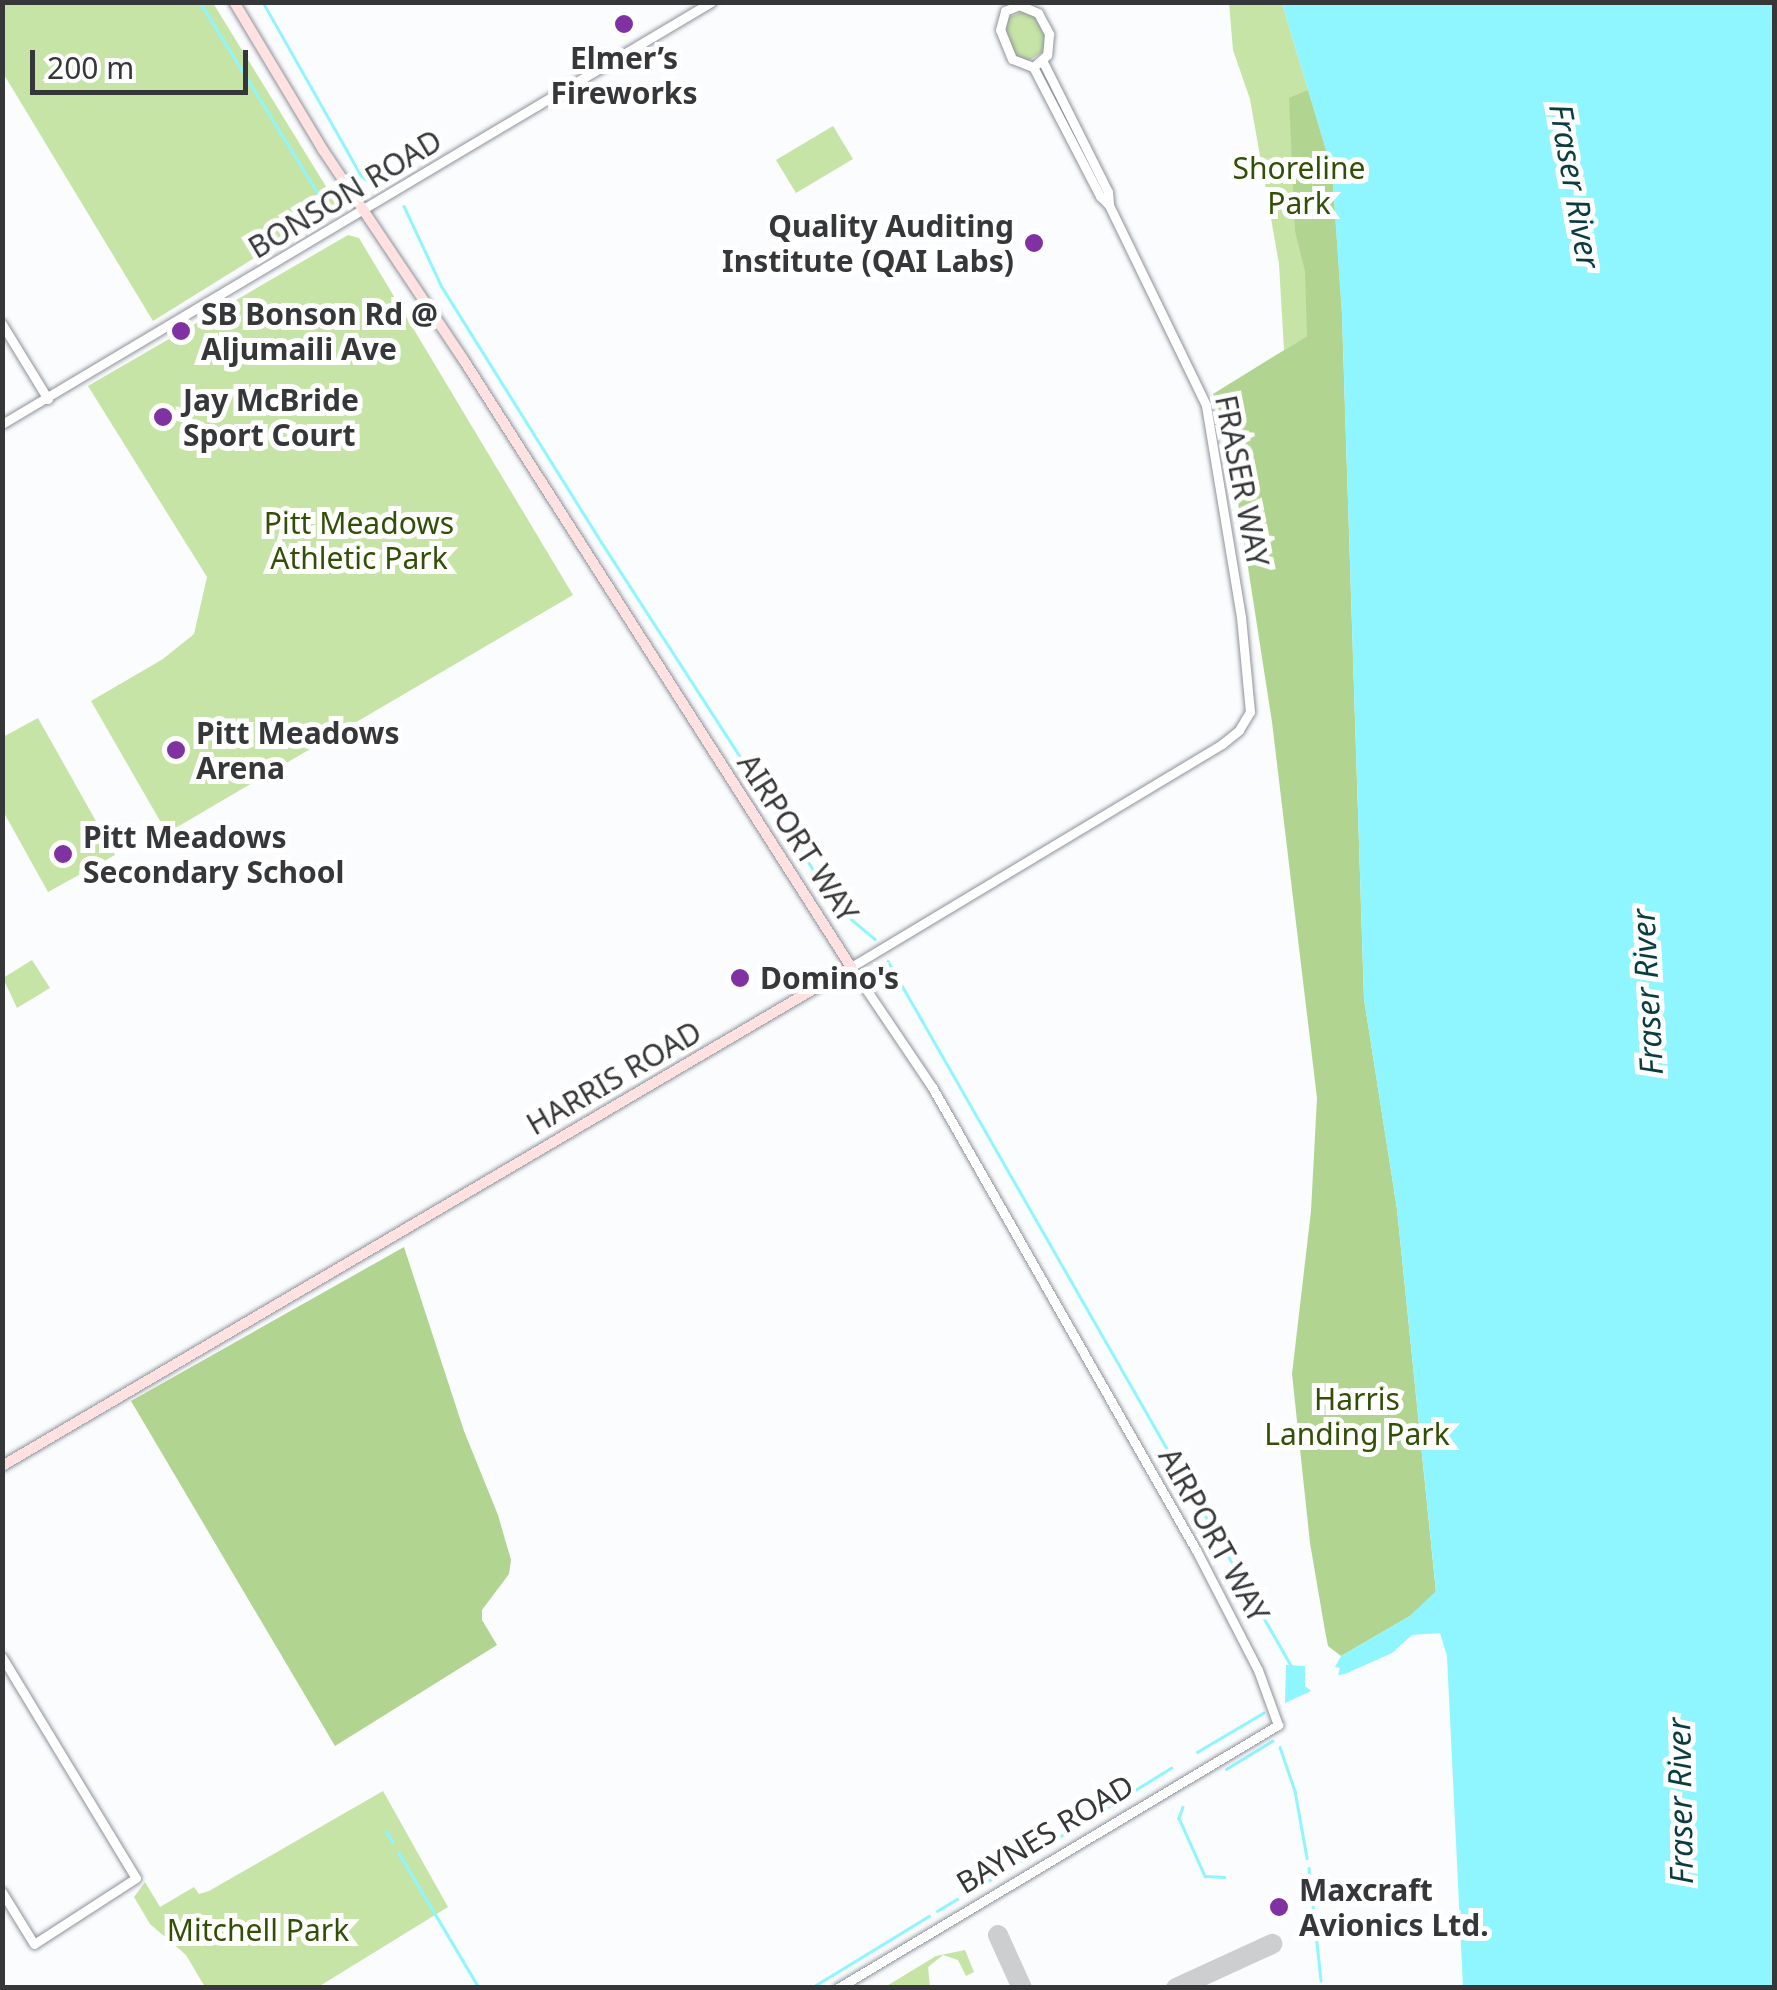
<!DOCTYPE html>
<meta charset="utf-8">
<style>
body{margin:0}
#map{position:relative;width:1777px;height:1990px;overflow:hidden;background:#fafcfe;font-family:"Noto Sans",sans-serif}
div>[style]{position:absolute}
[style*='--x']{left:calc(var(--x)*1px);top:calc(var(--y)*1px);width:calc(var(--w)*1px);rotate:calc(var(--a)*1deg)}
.green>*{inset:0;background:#c5e4a6}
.forest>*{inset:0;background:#b2d491}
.water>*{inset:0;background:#8ff5fe}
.stream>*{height:2.5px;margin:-1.25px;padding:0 1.25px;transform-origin:1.25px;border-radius:1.25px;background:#8ff5fe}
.taxiway>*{height:20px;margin:-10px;padding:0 10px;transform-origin:10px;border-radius:10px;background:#ccced0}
.roads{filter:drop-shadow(0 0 2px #8d9298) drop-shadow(0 0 2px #8d9298)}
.tertiary>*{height:9px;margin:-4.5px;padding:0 4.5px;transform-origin:4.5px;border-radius:4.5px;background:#fff}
.secondary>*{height:10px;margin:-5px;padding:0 5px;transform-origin:5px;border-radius:5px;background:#fee1e0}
.dots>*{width:28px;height:28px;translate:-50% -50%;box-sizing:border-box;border:5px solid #fff;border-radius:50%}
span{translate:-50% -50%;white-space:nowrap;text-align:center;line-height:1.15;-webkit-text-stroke:10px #fff;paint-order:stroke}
.poi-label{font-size:30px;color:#353739;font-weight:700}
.right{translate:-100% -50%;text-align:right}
.left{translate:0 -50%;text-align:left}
.park-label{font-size:30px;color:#334f06}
.street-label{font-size:30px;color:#353739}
.water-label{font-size:32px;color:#0b3d40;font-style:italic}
.frame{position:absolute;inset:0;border:5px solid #353739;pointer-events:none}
.scale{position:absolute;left:30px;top:50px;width:218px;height:45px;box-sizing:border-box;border:5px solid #353739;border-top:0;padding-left:12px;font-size:30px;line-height:35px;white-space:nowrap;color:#353739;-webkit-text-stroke:8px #fff;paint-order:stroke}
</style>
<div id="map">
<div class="green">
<i style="clip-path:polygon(3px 2px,213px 3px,338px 206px,153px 321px,3px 73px)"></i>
<i style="clip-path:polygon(1229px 3px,1282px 3px,1332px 170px,1342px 315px,1284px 350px,1279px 264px,1250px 99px,1233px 50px)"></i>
<i style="clip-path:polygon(1026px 10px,1036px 17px,1045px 37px,1044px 51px,1028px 61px,1017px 57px,1004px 33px,1008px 18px)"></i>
<i style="clip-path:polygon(833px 126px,853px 159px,796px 193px,776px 160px)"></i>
<i style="clip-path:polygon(348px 235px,359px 238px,573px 595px,167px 833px,91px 701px,163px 659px,194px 634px,207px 577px,88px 386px)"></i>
<i style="clip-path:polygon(38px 718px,115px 855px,48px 892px,3px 811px,3px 737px)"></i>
<i style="clip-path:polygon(32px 960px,50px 988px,17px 1008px,3px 978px)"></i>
<i style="clip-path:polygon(383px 1791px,448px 1907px,318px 1987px,205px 1987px,186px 1955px,150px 1924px,134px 1897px,145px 1882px,160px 1907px,194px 1887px,199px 1894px,209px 1891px)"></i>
<i style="clip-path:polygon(965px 1950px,974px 1972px,966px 1976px,958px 1960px,943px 1955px,928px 1967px,930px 1987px,885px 1987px,936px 1956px)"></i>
</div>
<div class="forest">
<i style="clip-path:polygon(1308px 90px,1332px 170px,1342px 314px,1364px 999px,1397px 1209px,1436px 1592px,1410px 1616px,1341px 1656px,1328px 1646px,1324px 1625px,1310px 1543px,1292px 1374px,1311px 1211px,1317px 1098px,1272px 722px,1227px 432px,1213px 394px,1307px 336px,1305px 271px,1295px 231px,1289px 98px)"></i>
<i style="clip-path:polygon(404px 1247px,464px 1431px,498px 1515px,511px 1560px,509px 1574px,482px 1610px,482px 1620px,497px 1645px,335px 1746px,131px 1401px)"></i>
</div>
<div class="water">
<i style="clip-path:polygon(1282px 3px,1774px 3px,1774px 1987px,1463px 1987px,1447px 1656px,1440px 1633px,1412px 1635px,1392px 1653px,1345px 1674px,1338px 1675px,1340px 1668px,1335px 1667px,1341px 1656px,1410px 1616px,1436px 1591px,1397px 1209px,1364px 999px,1342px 315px,1332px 170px)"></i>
<i style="clip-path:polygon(1286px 1665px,1305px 1666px,1305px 1686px,1311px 1691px,1285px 1703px)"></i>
</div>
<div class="stream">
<i style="--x:200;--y:2;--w:242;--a:58.3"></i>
<i style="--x:263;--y:2;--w:199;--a:60.5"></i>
<i style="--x:361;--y:175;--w:16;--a:43"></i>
<i style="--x:404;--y:206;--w:89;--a:64.9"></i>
<i style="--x:442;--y:287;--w:302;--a:58"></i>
<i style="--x:602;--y:543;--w:435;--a:57.1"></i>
<i style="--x:838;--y:908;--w:48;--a:40"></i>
<i style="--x:888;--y:961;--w:813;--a:60.22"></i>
<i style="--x:1280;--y:1747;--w:46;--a:71.2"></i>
<i style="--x:1295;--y:1791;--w:68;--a:79.8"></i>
<i style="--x:1197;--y:1752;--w:77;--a:-30.6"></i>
<i style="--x:1226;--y:1769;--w:54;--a:-31.3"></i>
<i style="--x:1183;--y:1807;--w:12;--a:110"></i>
<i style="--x:1179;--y:1818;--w:64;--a:65.9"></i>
<i style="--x:1205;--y:1876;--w:19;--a:3"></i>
<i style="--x:386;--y:1831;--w:13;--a:58"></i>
<i style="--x:399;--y:1853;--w:157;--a:59.3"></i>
<i style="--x:1309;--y:1868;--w:113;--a:83.9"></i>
<i style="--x:983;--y:1884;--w:221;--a:-31.7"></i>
<i style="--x:937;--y:1911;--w:23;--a:-31"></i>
<i style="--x:811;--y:1988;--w:138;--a:-31.4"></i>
</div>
<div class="taxiway">
<i style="--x:998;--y:1935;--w:58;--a:65.6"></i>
<i style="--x:1176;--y:1988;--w:106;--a:-24.6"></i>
</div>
<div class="roads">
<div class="tertiary">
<i style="--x:1019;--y:5;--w:21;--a:23"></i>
<i style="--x:1038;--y:13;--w:24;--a:62"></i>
<i style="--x:1049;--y:34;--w:21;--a:95"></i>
<i style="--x:1047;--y:55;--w:18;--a:139"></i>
<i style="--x:1033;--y:67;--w:22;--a:-159"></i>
<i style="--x:1012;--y:59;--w:31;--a:-112"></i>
<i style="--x:1000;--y:30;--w:20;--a:-75"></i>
<i style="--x:1005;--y:11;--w:15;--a:-23"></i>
<i style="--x:1043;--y:62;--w:145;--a:63.4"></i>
<i style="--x:1108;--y:192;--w:12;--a:85"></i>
<i style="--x:2;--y:324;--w:88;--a:58.5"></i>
<i style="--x:2;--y:424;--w:825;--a:-30.76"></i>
<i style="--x:2;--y:1657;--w:258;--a:58.8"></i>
<i style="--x:136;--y:1878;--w:121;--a:147.1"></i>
<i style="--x:34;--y:1944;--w:61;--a:-121.6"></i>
<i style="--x:838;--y:1988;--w:513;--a:-30.87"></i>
<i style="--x:1278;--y:1725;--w:59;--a:-110"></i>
<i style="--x:1258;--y:1670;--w:135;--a:-117.3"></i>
<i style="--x:1196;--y:1550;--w:533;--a:-119.69"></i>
<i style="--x:932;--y:1087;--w:145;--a:-124"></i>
<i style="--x:851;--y:967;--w:433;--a:-31"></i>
<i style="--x:1222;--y:744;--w:22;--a:-39"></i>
<i style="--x:1239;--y:730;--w:21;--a:-59"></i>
<i style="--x:1250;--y:712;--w:95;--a:-95.4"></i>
<i style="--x:1241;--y:617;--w:215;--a:-99.4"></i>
<i style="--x:1206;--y:405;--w:222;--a:-115.9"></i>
<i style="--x:1109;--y:205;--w:13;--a:-135"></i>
<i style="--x:1100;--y:196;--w:145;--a:-117.4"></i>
</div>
<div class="secondary">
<i style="--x:2;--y:1466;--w:985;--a:-30.44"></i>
<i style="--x:851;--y:967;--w:721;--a:-122.54"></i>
<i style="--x:463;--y:359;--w:252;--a:-123.8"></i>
<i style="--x:323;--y:150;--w:173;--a:-121"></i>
</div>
</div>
<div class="dots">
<i style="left:624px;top:24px;background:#8032a3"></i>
<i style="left:1034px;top:243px;background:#8032a3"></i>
<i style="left:181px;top:331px;background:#8032a3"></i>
<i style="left:163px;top:417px;background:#8032a3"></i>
<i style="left:176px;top:750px;background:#8032a3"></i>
<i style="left:63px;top:854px;background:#8032a3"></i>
<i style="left:740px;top:978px;background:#8032a3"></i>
<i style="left:1279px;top:1907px;background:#8032a3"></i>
</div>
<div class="poi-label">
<span style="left:624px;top:75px">Elmer’s<br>Fireworks</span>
<span class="right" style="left:1014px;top:243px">Quality Auditing<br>Institute (QAI Labs)</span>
<span class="left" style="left:201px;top:331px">SB Bonson Rd @<br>Aljumaili Ave</span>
<span class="left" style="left:183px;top:417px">Jay McBride<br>Sport Court</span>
<span class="left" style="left:196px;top:750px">Pitt Meadows<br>Arena</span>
<span class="left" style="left:83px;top:854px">Pitt Meadows<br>Secondary School</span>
<span class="left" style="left:760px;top:978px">Domino's</span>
<span class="left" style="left:1299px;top:1907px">Maxcraft<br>Avionics Ltd.</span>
</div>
<div class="park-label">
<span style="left:1299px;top:185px">Shoreline<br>Park</span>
<span style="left:359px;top:540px">Pitt Meadows<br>Athletic Park</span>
<span style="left:1357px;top:1416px">Harris<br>Landing Park</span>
<span style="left:258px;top:1930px">Mitchell Park</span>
</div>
<div class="street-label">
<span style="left:345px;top:194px;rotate:-31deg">BONSON ROAD</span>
<span style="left:1242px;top:481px;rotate:79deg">FRASER WAY</span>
<span style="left:798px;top:838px;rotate:57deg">AIRPORT WAY</span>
<span style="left:614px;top:1078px;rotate:-30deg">HARRIS ROAD</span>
<span style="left:1214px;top:1535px;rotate:61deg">AIRPORT WAY</span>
<span style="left:1045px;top:1834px;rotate:-31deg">BAYNES ROAD</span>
</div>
<div class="water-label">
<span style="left:1575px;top:186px;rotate:80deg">Fraser River</span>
<span style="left:1647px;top:992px;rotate:-93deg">Fraser River</span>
<span style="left:1680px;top:1801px;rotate:-91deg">Fraser River</span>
</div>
<div class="frame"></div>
<div class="scale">200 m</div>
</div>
